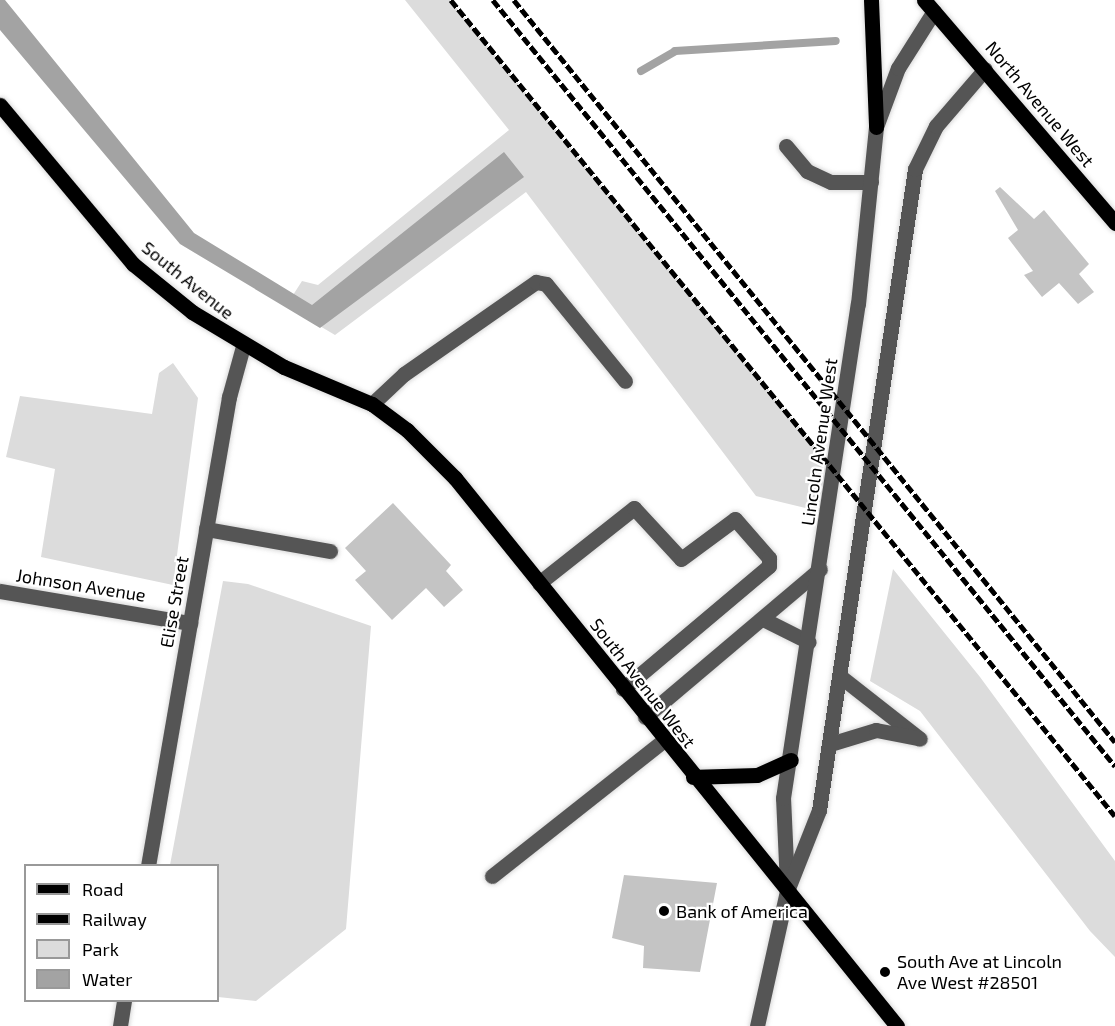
<!DOCTYPE html>
<style>
body{margin:0}
#map{position:relative;width:1115px;height:1026px;overflow:hidden;background:#fff;font-family:"Exo 2",sans-serif}
div>[style]{position:absolute}
[style*='--x']{left:calc(var(--x)*1px);top:calc(var(--y)*1px);width:calc(var(--w)*1px);rotate:calc(var(--a)*1deg)}
.green>*{inset:0;background:#dcdcdc}
.water>*{inset:0;background:#a3a3a3}
.stream>*{height:8px;margin:-4px;padding:0 4px;transform-origin:4px;border-radius:4px;background:#a3a3a3}
.building>*{inset:0;background:#c4c4c4}
.roads{filter:drop-shadow(0 0 2px #dbdbdb) drop-shadow(0 0 2px #dbdbdb)}
.minor>*{height:15px;margin:-7.5px;padding:0 7.5px;transform-origin:7.5px;border-radius:7.5px;background:#555}
.major>*{height:15px;margin:-7.5px;padding:0 7.5px;transform-origin:7.5px;border-radius:7.5px;background:#000}
.rail>*{height:4.5px;margin-top:-2.25px;transform-origin:0;background:repeating-linear-gradient(90deg,#000 0 9px,transparent 0 12px)}
.dots>*{width:16px;height:16px;translate:-50% -50%;box-sizing:border-box;border:3px solid #fff;border-radius:50%}
span{translate:-50% -50%;white-space:nowrap;text-align:center;line-height:1.15;-webkit-text-stroke:4.5px #fff;paint-order:stroke}
.street-label{font-size:18px;color:#000}
.poi-label{font-size:18px;color:#000}
.left{translate:0 -50%;text-align:left}
.legend{position:absolute;left:24px;top:864px;width:195px;height:138px;box-sizing:border-box;background:#fff;border:2px solid #999;margin:0;padding:8px 10px;list-style:none;font-size:18px;color:#000}
.legend li{display:flex;align-items:center;gap:12px;height:30px}
.legend b{width:30px;border:2px solid #999}
</style>
<div id="map">
<div class="green">
<i style="clip-path:polygon(405px 0,450px 0,837px 473px,822px 512px,756px 496px,526px 192px,335px 335px,286px 306px,302px 281px,318px 285px,509px 130px)"></i>
<i style="clip-path:polygon(173px 363px,198px 398px,173px 585px,41px 557px,55px 469px,6px 457px,20px 396px,152px 414px,159px 373px)"></i>
<i style="clip-path:polygon(893px 569px,980px 677px,1115px 861px,1115px 957px,1090px 931px,920px 711px,870px 681px)"></i>
<i style="clip-path:polygon(223px 581px,248px 584px,371px 626px,346px 929px,256px 1001px,218px 997px,218px 866px,170px 865px)"></i>
</div>
<div class="water">
<i style="clip-path:polygon(0 0,5px 0,194px 233px,312px 305px,504px 152px,524px 177px,320px 328px,180px 244px,0 30px)"></i>
</div>
<div class="stream">
<i style="--x:641;--y:71;--w:39;--a:-30"></i>
<i style="--x:675;--y:51;--w:161;--a:-3.6"></i>
</div>
<div class="building">
<i style="clip-path:polygon(1000px 187px,1034px 219px,1044px 210px,1089px 264px,1079px 274px,1094px 292px,1078px 304px,1059px 283px,1042px 297px,1024px 275px,1033px 271px,1008px 238px,1018px 230px,995px 191px)"></i>
<i style="clip-path:polygon(393px 503px,451px 565px,446px 571px,463px 590px,444px 607px,426px 588px,392px 620px,355px 580px,366px 571px,345px 548px)"></i>
<i style="clip-path:polygon(624px 875px,717px 883px,700px 972px,643px 968px,644px 946px,612px 938px)"></i>
</div>
<div class="roads">
<div class="minor">
<i style="--x:786;--y:146;--w:33;--a:50"></i>
<i style="--x:807;--y:171;--w:26;--a:25"></i>
<i style="--x:831;--y:182;--w:40;--a:0"></i>
<i style="--x:372;--y:404;--w:44;--a:-43.2"></i>
<i style="--x:404;--y:374;--w:161;--a:-34.9"></i>
<i style="--x:536;--y:282;--w:10;--a:11"></i>
<i style="--x:546;--y:284;--w:125;--a:50.8"></i>
<i style="--x:206;--y:529;--w:126;--a:10.1"></i>
<i style="--x:539;--y:583;--w:121;--a:-38.3"></i>
<i style="--x:634;--y:508;--w:69;--a:47.3"></i>
<i style="--x:681;--y:559;--w:67;--a:-36.5"></i>
<i style="--x:735;--y:519;--w:52;--a:48.9"></i>
<i style="--x:769;--y:558;--w:8;--a:90"></i>
<i style="--x:769;--y:566;--w:191;--a:139.9"></i>
<i style="--x:0;--y:591;--w:193;--a:9.6"></i>
<i style="--x:763;--y:619;--w:51;--a:26.6"></i>
<i style="--x:841;--y:677;--w:100;--a:38.1"></i>
<i style="--x:645;--y:717;--w:229;--a:-40.2"></i>
<i style="--x:830;--y:744;--w:48;--a:-16.9"></i>
<i style="--x:876;--y:730;--w:43;--a:10.8"></i>
<i style="--x:148;--y:866;--w:476;--a:-80.2"></i>
<i style="--x:229;--y:397;--w:53;--a:-74.6"></i>
<i style="--x:492;--y:876;--w:219;--a:-38.3"></i>
<i style="--x:787;--y:885;--w:87;--a:-92.6"></i>
<i style="--x:783;--y:798;--w:500;--a:-81.4"></i>
<i style="--x:858;--y:304;--w:178;--a:-84.2"></i>
<i style="--x:876;--y:127;--w:63;--a:-69.6"></i>
<i style="--x:898;--y:68;--w:67;--a:-57.7"></i>
<i style="--x:120;--y:1026;--w:26;--a:-81"></i>
<i style="--x:757;--y:1026;--w:138;--a:-77.5"></i>
<i style="--x:787;--y:891;--w:87;--a:-68.4"></i>
<i style="--x:819;--y:810;--w:648;--a:-81.48"></i>
<i style="--x:915;--y:169;--w:48;--a:-64"></i>
<i style="--x:936;--y:126;--w:75;--a:-49.3"></i>
</div>
<div class="major">
<i style="--x:871;--y:0;--w:127;--a:87.7"></i>
<i style="--x:924;--y:0;--w:294;--a:49.4"></i>
<i style="--x:0;--y:105;--w:207;--a:50.1"></i>
<i style="--x:133;--y:264;--w:76;--a:39.1"></i>
<i style="--x:192;--y:312;--w:107;--a:30.9"></i>
<i style="--x:284;--y:367;--w:95;--a:22.8"></i>
<i style="--x:372;--y:404;--w:44;--a:36.6"></i>
<i style="--x:407;--y:430;--w:68;--a:45"></i>
<i style="--x:455;--y:478;--w:704;--a:51.11"></i>
<i style="--x:693;--y:777;--w:64;--a:-1.8"></i>
<i style="--x:757;--y:775;--w:37;--a:-24"></i>
</div>
</div>
<div class="rail">
<i style="--x:451;--y:0;--w:1052;--a:50.86"></i>
<i style="--x:493;--y:0;--w:987;--a:50.92"></i>
<i style="--x:514;--y:0;--w:955;--a:50.99"></i>
</div>
<div class="dots">
<i style="left:664px;top:911px;background:#000"></i>
<i style="left:885px;top:972px;background:#000"></i>
</div>
<div class="street-label">
<span style="left:1040px;top:104px;rotate:50deg">North Avenue West</span>
<span style="left:188px;top:280px;rotate:39deg">South Avenue</span>
<span style="left:819px;top:442px;rotate:-82deg">Lincoln Avenue West</span>
<span style="left:81px;top:585px;rotate:9deg">Johnson Avenue</span>
<span style="left:174px;top:602px;rotate:-80deg">Elise Street</span>
<span style="left:643px;top:683px;rotate:52deg">South Avenue West</span>
</div>
<div class="poi-label">
<span class="left" style="left:676px;top:911px">Bank of America</span>
<span class="left" style="left:897px;top:972px">South Ave at Lincoln<br>Ave West #28501</span>
</div>
<ul class="legend">
<li><b style="height:8px;background:#000"></b>Road</li>
<li><b style="height:8px;background:#000"></b>Railway</li>
<li><b style="height:16px;background:#dcdcdc"></b>Park</li>
<li><b style="height:16px;background:#a3a3a3"></b>Water</li>
</ul>
</div>
